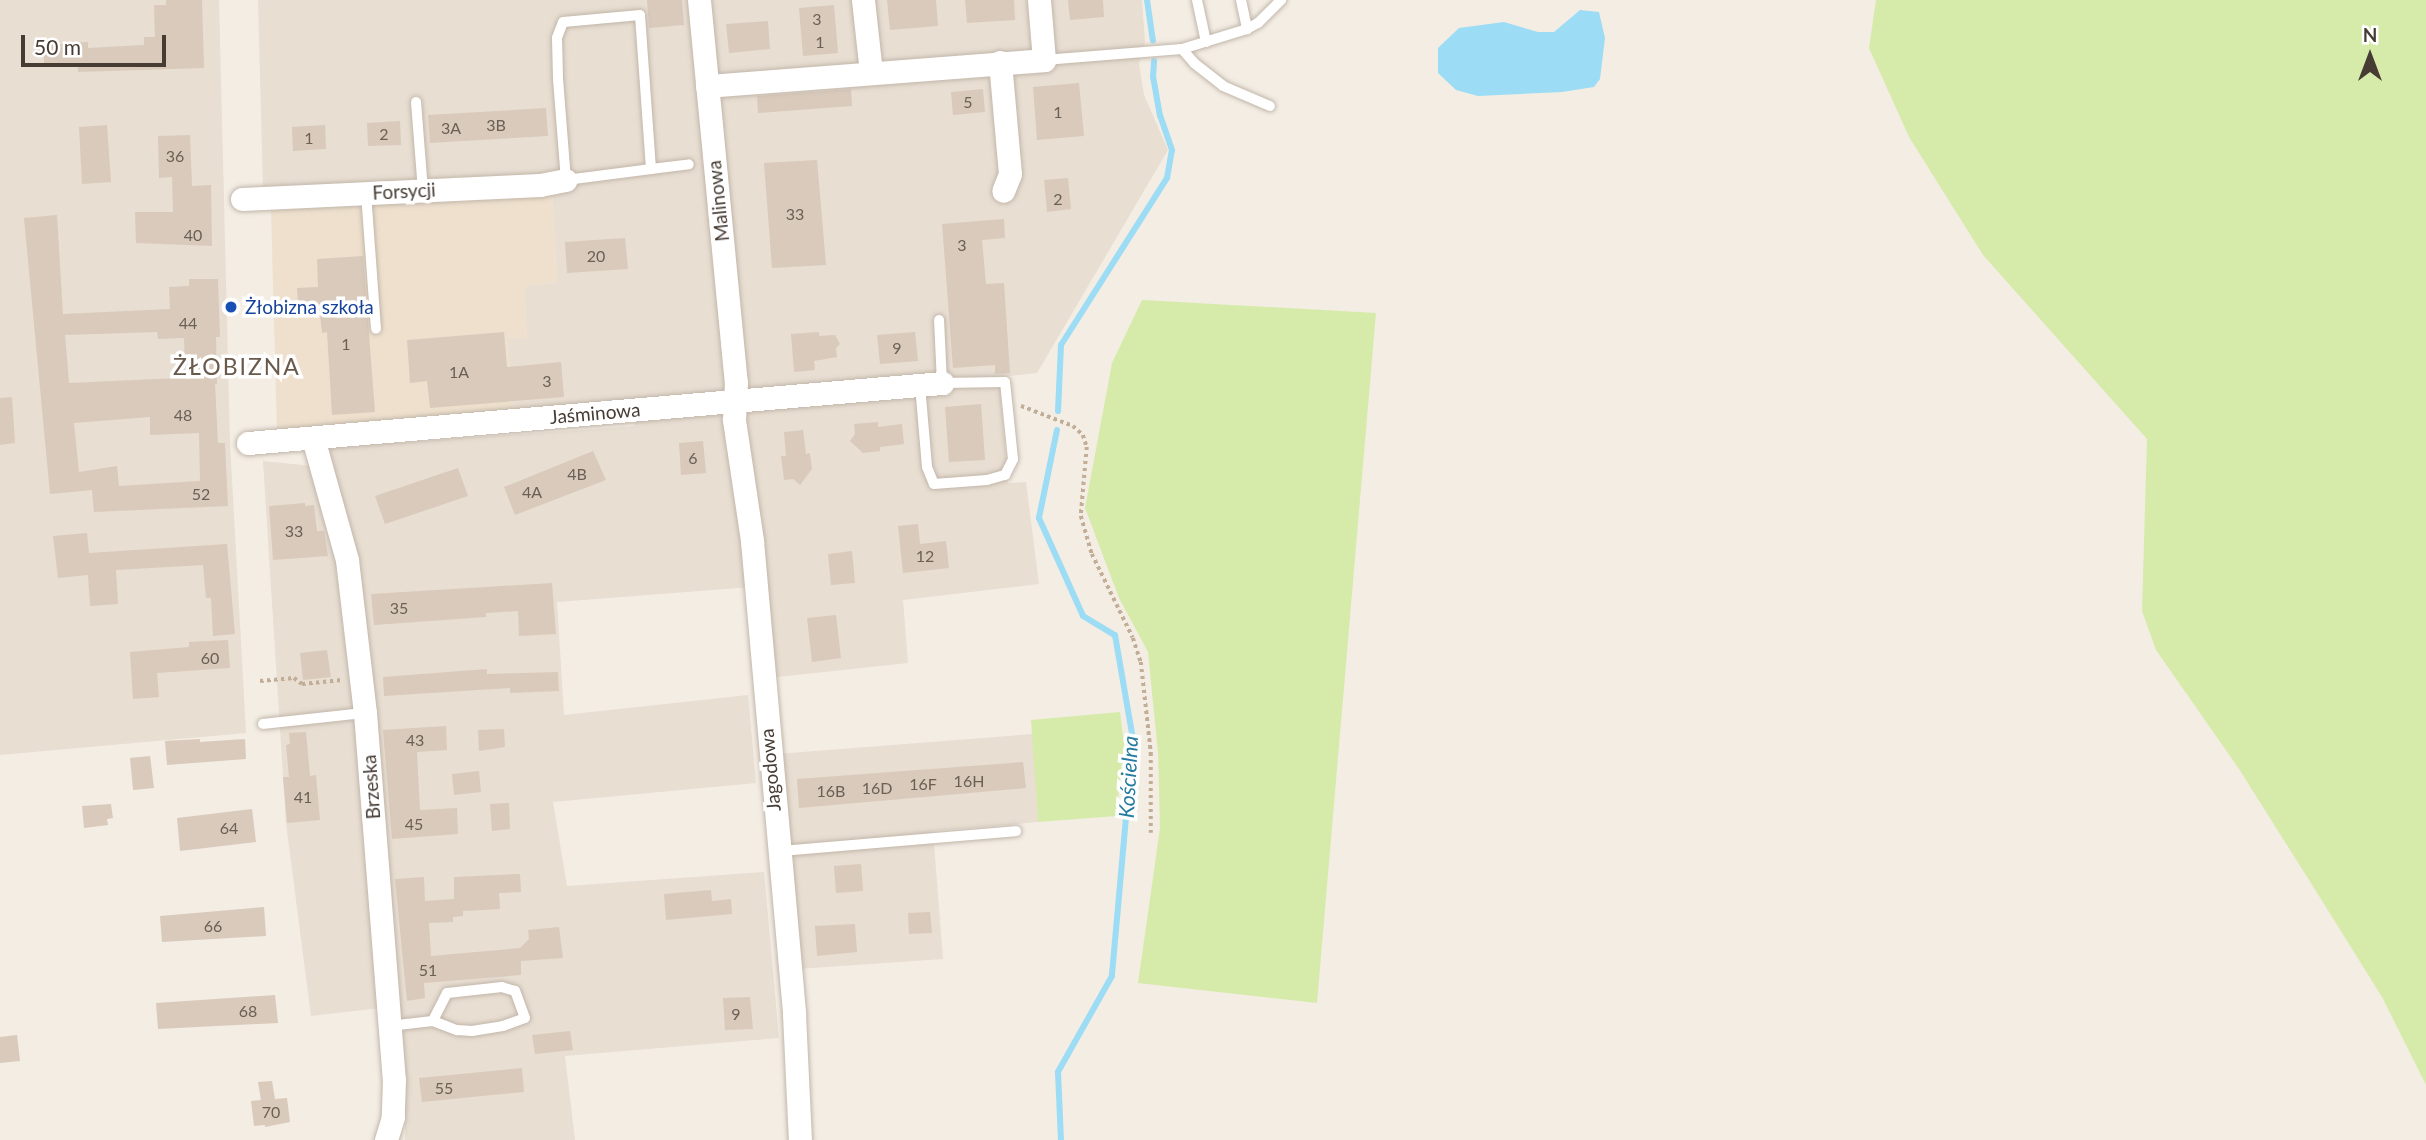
<!DOCTYPE html>
<meta charset="utf-8">
<style>
body{margin:0}
#map{position:relative;width:2426px;height:1140px;overflow:hidden;background:#f3ede4;font-family:Lato,sans-serif}
div>[style]{position:absolute}
[style*='--x']{left:calc(var(--x)*1px);top:calc(var(--y)*1px);width:calc(var(--w)*1px);rotate:calc(var(--a)*1deg)}
.residential>*{inset:0;background:#e8ded2}
.education>*{inset:0;background:#eee0cd}
.green>*{inset:0;background:#d6ebaa}
.water>*{inset:0;background:#9cdcf5}
.stream>*{height:6px;margin:-3px;padding:0 3px;transform-origin:3px;border-radius:3px;background:#9cdcf5}
.building>*{inset:0;background:#d9cabc}
.path>*{height:3.5px;margin-top:-1.75px;transform-origin:0;background:repeating-linear-gradient(90deg,#c2ad97 0 3.5px,transparent 0 7px)}
.roads{filter:drop-shadow(0 0 2px #c2b6a9) drop-shadow(0 0 2px #c2b6a9)}
.lane>*{height:10px;margin:-5px;padding:0 5px;transform-origin:5px;border-radius:5px;background:#fff}
.street>*{height:23px;margin:-11.5px;padding:0 11.5px;transform-origin:11.5px;border-radius:11.5px;background:#fff}
.dots>*{width:19px;height:19px;translate:-50% -50%;box-sizing:border-box;border:4px solid #fff;border-radius:50%}
span{translate:-50% -50%;white-space:nowrap;text-align:center;line-height:1.15;-webkit-text-stroke:7px #fff;paint-order:stroke}
.number-label{font-size:16px;color:#6b6056}
.number-label span{-webkit-text-stroke-width:0}
.street-label{font-size:19px;color:#463c34}
.transit-label{font-size:19px;color:#164399}
.left{translate:0 -50%;text-align:left}
.water-label{font-size:21px;color:#237b9f;font-style:italic}
.quarter-label{font-size:23px;color:#69594a;letter-spacing:2px}
.north{position:absolute;left:2335px;top:21px;width:70px;height:70px;-webkit-text-stroke:5px #fff;paint-order:stroke;rotate:0deg;font-size:19px;font-weight:700;line-height:28px;text-align:center;color:#463c34}
.north::after{content:'';display:block;margin:auto;width:24px;height:32px;background:#463c34;clip-path:polygon(50% 0,100% 100%,50% 72%,0 100%)}
.scale{position:absolute;left:21px;top:35px;width:145px;height:32px;box-sizing:border-box;border:4px solid #463c34;border-top:0;padding-left:9px;font-size:21px;line-height:24px;white-space:nowrap;color:#463c34;-webkit-text-stroke:5px #fff;paint-order:stroke}
</style>
<div id="map">
<div class="residential">
<i style="clip-path:polygon(0 0,219px 0,230px 443px,246px 733px,0 755px)"></i>
<i style="clip-path:polygon(258px 0,1142px 0,1145px 42px,1139px 64px,1144px 95px,1168px 150px,1037px 373px,999px 377px,1008px 483px,1026px 482px,1039px 584px,903px 600px,908px 663px,768px 678px,764px 586px,557px 602px,564px 715px,748px 695px,756px 783px,553px 802px,567px 886px,764px 872px,779px 1038px,565px 1056px,575px 1140px,405px 1140px,405px 1086px,397px 1006px,311px 1016px,286px 823px,263px 461px,332px 468px,325px 448px,635px 426px,633px 400px,514px 410px,507px 338px,527px 337px,524px 286px,557px 282px,552px 194px,263px 188px)"></i>
<i style="clip-path:polygon(1033px 734px,1038px 822px,933px 831px,943px 959px,797px 969px,777px 754px)"></i>
</div>
<div class="education">
<i style="clip-path:polygon(552px 194px,557px 282px,524px 286px,527px 337px,507px 338px,514px 410px,277px 432px,271px 210px)"></i>
</div>
<div class="green">
<i style="clip-path:polygon(1876px 0,2426px 0,2426px 1085px,2382px 997px,2314px 888px,2239px 769px,2156px 650px,2142px 611px,2147px 439px,1983px 255px,1909px 137px,1869px 48px)"></i>
<i style="clip-path:polygon(1142px 300px,1376px 313px,1317px 1003px,1138px 983px,1160px 828px,1158px 753px,1148px 652px,1119px 598px,1085px 508px,1112px 363px)"></i>
<i style="clip-path:polygon(1120px 712px,1124px 744px,1116px 816px,1038px 822px,1031px 720px)"></i>
</div>
<div class="water">
<i style="clip-path:polygon(1580px 10px,1599px 12px,1605px 38px,1600px 79px,1594px 87px,1562px 92px,1478px 96px,1456px 90px,1438px 73px,1438px 48px,1459px 28px,1504px 22px,1538px 32px,1554px 32px)"></i>
</div>
<div class="stream">
<i style="--x:1147;--y:0;--w:41;--a:81.7"></i>
<i style="--x:1058;--y:411;--w:66;--a:-87.4"></i>
<i style="--x:1061;--y:345;--w:198;--a:-57.6"></i>
<i style="--x:1167;--y:178;--w:28;--a:-80"></i>
<i style="--x:1172;--y:150;--w:36;--a:-109"></i>
<i style="--x:1160;--y:116;--w:40;--a:-100"></i>
<i style="--x:1153;--y:77;--w:16;--a:-86"></i>
<i style="--x:1057;--y:430;--w:90;--a:101.6"></i>
<i style="--x:1039;--y:518;--w:107;--a:65.8"></i>
<i style="--x:1083;--y:616;--w:37;--a:31"></i>
<i style="--x:1115;--y:635;--w:106;--a:80.2"></i>
<i style="--x:1133;--y:739;--w:238;--a:95.1"></i>
<i style="--x:1112;--y:976;--w:110;--a:119.4"></i>
<i style="--x:1058;--y:1072;--w:68;--a:87.5"></i>
</div>
<div class="building">
<i style="clip-path:polygon(166px 0,202px 0,204px 68px,78px 72px,78px 63px,44px 64px,44px 45px,88px 42px,88px 48px,144px 45px,144px 37px,155px 37px,154px 5px,166px 5px)"></i>
<i style="clip-path:polygon(647px 0,682px 0,684px 25px,649px 28px)"></i>
<i style="clip-path:polygon(887px 0,936px 0,938px 26px,890px 30px)"></i>
<i style="clip-path:polygon(965px 0,1014px 0,1015px 20px,967px 23px)"></i>
<i style="clip-path:polygon(1068px 0,1103px 0,1104px 17px,1070px 20px)"></i>
<i style="clip-path:polygon(834px 5px,838px 53px,803px 56px,799px 8px)"></i>
<i style="clip-path:polygon(768px 21px,770px 49px,729px 53px,726px 24px)"></i>
<i style="clip-path:polygon(1079px 83px,1084px 136px,1037px 140px,1033px 87px)"></i>
<i style="clip-path:polygon(851px 89px,852px 106px,758px 113px,757px 96px)"></i>
<i style="clip-path:polygon(983px 89px,985px 112px,953px 115px,951px 92px)"></i>
<i style="clip-path:polygon(546px 108px,548px 136px,430px 143px,428px 115px)"></i>
<i style="clip-path:polygon(400px 121px,401px 145px,368px 146px,367px 123px)"></i>
<i style="clip-path:polygon(107px 125px,111px 182px,82px 184px,79px 127px)"></i>
<i style="clip-path:polygon(325px 125px,326px 149px,293px 151px,292px 127px)"></i>
<i style="clip-path:polygon(190px 135px,192px 186px,211px 185px,212px 246px,136px 243px,135px 212px,173px 212px,172px 177px,159px 178px,158px 136px)"></i>
<i style="clip-path:polygon(817px 160px,826px 265px,772px 268px,764px 163px)"></i>
<i style="clip-path:polygon(1068px 178px,1071px 209px,1047px 212px,1044px 180px)"></i>
<i style="clip-path:polygon(evenodd,57px 215px,63px 314px,170px 309px,169px 287px,189px 286px,189px 279px,218px 279px,220px 337px,216px 337px,217px 384px,215px 384px,218px 443px,225px 443px,228px 506px,94px 512px,92px 490px,50px 494px,24px 218px,57px 215px,157px 332px,158px 339px,184px 338px,185px 369px,179px 369px,179px 378px,69px 383px,65px 335px,157px 332px,57px 215px,150px 417px,150px 435px,199px 433px,200px 481px,119px 486px,117px 466px,79px 472px,74px 423px,150px 417px)"></i>
<i style="clip-path:polygon(1004px 219px,1005px 238px,982px 240px,986px 284px,1004px 283px,1010px 373px,995px 374px,995px 365px,953px 368px,942px 224px)"></i>
<i style="clip-path:polygon(625px 238px,628px 269px,567px 273px,565px 242px)"></i>
<i style="clip-path:polygon(363px 256px,375px 412px,332px 415px,327px 332px,322px 333px,319px 305px,298px 306px,297px 288px,318px 287px,317px 259px)"></i>
<i style="clip-path:polygon(504px 332px,507px 367px,561px 362px,564px 397px,430px 408px,427px 381px,410px 383px,407px 340px)"></i>
<i style="clip-path:polygon(819px 332px,819px 336px,835px 335px,840px 344px,836px 348px,837px 357px,814px 361px,815px 370px,794px 372px,791px 334px)"></i>
<i style="clip-path:polygon(915px 332px,918px 361px,880px 364px,877px 335px)"></i>
<i style="clip-path:polygon(12px 397px,15px 443px,0 445px,0 398px)"></i>
<i style="clip-path:polygon(981px 404px,985px 460px,949px 462px,945px 407px)"></i>
<i style="clip-path:polygon(878px 422px,878px 427px,902px 424px,904px 444px,880px 447px,880px 451px,863px 453px,850px 441px,855px 434px,854px 424px)"></i>
<i style="clip-path:polygon(803px 430px,806px 454px,810px 453px,812px 469px,800px 485px,793px 479px,784px 480px,781px 456px,786px 456px,784px 432px)"></i>
<i style="clip-path:polygon(703px 441px,706px 473px,681px 475px,679px 443px)"></i>
<i style="clip-path:polygon(593px 451px,606px 480px,515px 515px,504px 487px)"></i>
<i style="clip-path:polygon(458px 468px,468px 496px,385px 524px,375px 496px)"></i>
<i style="clip-path:polygon(305px 503px,305px 506px,314px 505px,317px 531px,324px 531px,328px 556px,273px 560px,269px 506px)"></i>
<i style="clip-path:polygon(918px 524px,920px 544px,946px 541px,949px 568px,903px 573px,898px 526px)"></i>
<i style="clip-path:polygon(87px 533px,89px 553px,227px 544px,235px 634px,213px 636px,211px 598px,206px 598px,203px 565px,116px 570px,118px 604px,90px 606px,88px 575px,58px 578px,53px 536px)"></i>
<i style="clip-path:polygon(852px 551px,855px 583px,831px 585px,828px 554px)"></i>
<i style="clip-path:polygon(552px 583px,556px 634px,519px 636px,518px 611px,486px 613px,486px 617px,374px 625px,371px 594px)"></i>
<i style="clip-path:polygon(836px 615px,841px 658px,812px 662px,807px 618px)"></i>
<i style="clip-path:polygon(228px 640px,230px 668px,157px 673px,159px 697px,133px 699px,130px 652px,189px 647px,189px 642px)"></i>
<i style="clip-path:polygon(327px 650px,331px 677px,303px 680px,300px 653px)"></i>
<i style="clip-path:polygon(487px 669px,487px 674px,558px 672px,559px 691px,510px 693px,510px 688px,384px 696px,383px 677px)"></i>
<i style="clip-path:polygon(446px 726px,447px 750px,417px 752px,420px 810px,457px 808px,458px 834px,392px 839px,383px 730px)"></i>
<i style="clip-path:polygon(504px 729px,505px 747px,479px 751px,478px 730px)"></i>
<i style="clip-path:polygon(306px 732px,310px 776px,316px 775px,320px 820px,287px 823px,283px 777px,289px 777px,286px 745px,290px 744px,289px 733px)"></i>
<i style="clip-path:polygon(200px 739px,200px 742px,245px 739px,246px 759px,167px 765px,165px 741px)"></i>
<i style="clip-path:polygon(150px 756px,154px 788px,133px 790px,130px 758px)"></i>
<i style="clip-path:polygon(1023px 762px,1026px 788px,799px 808px,797px 779px)"></i>
<i style="clip-path:polygon(479px 771px,481px 792px,454px 795px,452px 774px)"></i>
<i style="clip-path:polygon(509px 803px,510px 829px,492px 831px,490px 804px)"></i>
<i style="clip-path:polygon(111px 804px,113px 818px,107px 819px,108px 825px,84px 828px,82px 806px)"></i>
<i style="clip-path:polygon(252px 809px,256px 842px,180px 851px,177px 818px)"></i>
<i style="clip-path:polygon(861px 864px,863px 891px,836px 893px,834px 866px)"></i>
<i style="clip-path:polygon(520px 874px,521px 892px,499px 893px,500px 909px,463px 911px,463px 916px,453px 917px,453px 922px,429px 923px,431px 956px,520px 948px,529px 939px,528px 930px,559px 927px,563px 958px,521px 961px,521px 975px,424px 983px,425px 998px,407px 1001px,395px 879px,424px 877px,425px 901px,454px 899px,454px 877px)"></i>
<i style="clip-path:polygon(711px 890px,712px 901px,731px 899px,732px 914px,666px 920px,664px 894px)"></i>
<i style="clip-path:polygon(264px 907px,266px 936px,162px 942px,160px 916px)"></i>
<i style="clip-path:polygon(930px 912px,932px 933px,909px 934px,908px 913px)"></i>
<i style="clip-path:polygon(855px 924px,857px 952px,817px 956px,815px 926px)"></i>
<i style="clip-path:polygon(275px 995px,278px 1023px,158px 1029px,156px 1003px)"></i>
<i style="clip-path:polygon(750px 997px,753px 1029px,725px 1030px,723px 998px)"></i>
<i style="clip-path:polygon(570px 1031px,573px 1050px,535px 1054px,532px 1035px)"></i>
<i style="clip-path:polygon(17px 1035px,20px 1061px,0 1063px,0 1037px)"></i>
<i style="clip-path:polygon(522px 1068px,524px 1092px,422px 1102px,419px 1078px)"></i>
<i style="clip-path:polygon(272px 1081px,275px 1099px,287px 1098px,290px 1122px,265px 1127px,265px 1125px,254px 1126px,251px 1101px,261px 1100px,258px 1082px)"></i>
</div>
<div class="path">
<i style="--x:1021;--y:406;--w:56;--a:21"></i>
<i style="--x:1073;--y:426;--w:13;--a:42"></i>
<i style="--x:1083;--y:435;--w:13;--a:72"></i>
<i style="--x:1087;--y:447;--w:69;--a:95"></i>
<i style="--x:1081;--y:516;--w:40;--a:74"></i>
<i style="--x:1092;--y:554;--w:93;--a:64"></i>
<i style="--x:1133;--y:638;--w:25;--a:72"></i>
<i style="--x:1141;--y:662;--w:92;--a:83.7"></i>
<i style="--x:1151;--y:753;--w:80;--a:90"></i>
<i style="--x:260;--y:681;--w:34;--a:-5"></i>
<i style="--x:294;--y:678;--w:10;--a:37"></i>
<i style="--x:302;--y:684;--w:40;--a:-5.7"></i>
</div>
<div class="roads">
<div class="lane">
<i style="--x:1197;--y:0;--w:43;--a:77.9"></i>
<i style="--x:1241;--y:0;--w:30;--a:78"></i>
<i style="--x:1182;--y:49;--w:18;--a:49"></i>
<i style="--x:1194;--y:63;--w:37;--a:38"></i>
<i style="--x:1223;--y:86;--w:51;--a:23.1"></i>
<i style="--x:1044;--y:60;--w:138;--a:-4.6"></i>
<i style="--x:1182;--y:49;--w:68;--a:-17.1"></i>
<i style="--x:1247;--y:29;--w:13;--a:-29"></i>
<i style="--x:1258;--y:23;--w:33;--a:-45"></i>
<i style="--x:416;--y:102;--w:88;--a:85.5"></i>
<i style="--x:651;--y:169;--w:154;--a:-94.1"></i>
<i style="--x:640;--y:15;--w:77;--a:174.8"></i>
<i style="--x:563;--y:22;--w:17;--a:111"></i>
<i style="--x:557;--y:38;--w:41;--a:88.6"></i>
<i style="--x:558;--y:79;--w:101;--a:85.5"></i>
<i style="--x:566;--y:180;--w:86;--a:-7.4"></i>
<i style="--x:651;--y:169;--w:38;--a:-7"></i>
<i style="--x:366;--y:193;--w:136;--a:85.8"></i>
<i style="--x:920;--y:385;--w:82;--a:85.1"></i>
<i style="--x:927;--y:467;--w:18;--a:68"></i>
<i style="--x:934;--y:484;--w:53;--a:-4.3"></i>
<i style="--x:987;--y:480;--w:19;--a:-16"></i>
<i style="--x:1005;--y:475;--w:18;--a:-63"></i>
<i style="--x:1013;--y:459;--w:77;--a:-95.9"></i>
<i style="--x:1005;--y:382;--w:63;--a:179.1"></i>
<i style="--x:942;--y:383;--w:63;--a:-92.7"></i>
<i style="--x:263;--y:724;--w:103;--a:-6.2"></i>
<i style="--x:780;--y:851;--w:237;--a:-4.8"></i>
<i style="--x:389;--y:1026;--w:44;--a:-6.5"></i>
<i style="--x:433;--y:1021;--w:26;--a:21"></i>
<i style="--x:457;--y:1030;--w:15;--a:4"></i>
<i style="--x:472;--y:1031;--w:31;--a:-9"></i>
<i style="--x:503;--y:1026;--w:23;--a:-20"></i>
<i style="--x:525;--y:1018;--w:29;--a:-110"></i>
<i style="--x:515;--y:991;--w:14;--a:-163"></i>
<i style="--x:502;--y:987;--w:55;--a:173.8"></i>
<i style="--x:447;--y:993;--w:31;--a:117"></i>
</div>
<div class="street">
<i style="--x:699;--y:0;--w:384;--a:84.5"></i>
<i style="--x:736;--y:382;--w:38;--a:93"></i>
<i style="--x:734;--y:420;--w:122;--a:81.5"></i>
<i style="--x:752;--y:541;--w:475;--a:84.9"></i>
<i style="--x:794;--y:1014;--w:126;--a:87.3"></i>
<i style="--x:863;--y:0;--w:73;--a:83.7"></i>
<i style="--x:1000;--y:62;--w:112;--a:84.9"></i>
<i style="--x:1010;--y:174;--w:18;--a:112"></i>
<i style="--x:707;--y:86;--w:338;--a:-4.4"></i>
<i style="--x:1044;--y:60;--w:60;--a:-94.8"></i>
<i style="--x:242;--y:199;--w:298;--a:-2.7"></i>
<i style="--x:540;--y:185;--w:26;--a:-11"></i>
<i style="--x:313;--y:438;--w:127;--a:74.4"></i>
<i style="--x:347;--y:560;--w:154;--a:83.3"></i>
<i style="--x:365;--y:713;--w:368;--a:85.5"></i>
<i style="--x:394;--y:1080;--w:37;--a:92"></i>
<i style="--x:393;--y:1117;--w:24;--a:107"></i>
<i style="--x:248;--y:443;--w:697;--a:-4.94"></i>
</div>
</div>
<div class="dots">
<i style="left:231px;top:307px;background:#1a4fb4"></i>
</div>
<div class="number-label">
<span style="left:817px;top:19px">3</span>
<span style="left:820px;top:42px">1</span>
<span style="left:968px;top:102px">5</span>
<span style="left:1058px;top:112px">1</span>
<span style="left:496px;top:125px">3B</span>
<span style="left:451px;top:128px">3A</span>
<span style="left:384px;top:134px">2</span>
<span style="left:309px;top:138px">1</span>
<span style="left:175px;top:156px">36</span>
<span style="left:1058px;top:199px">2</span>
<span style="left:795px;top:214px">33</span>
<span style="left:193px;top:235px">40</span>
<span style="left:962px;top:245px">3</span>
<span style="left:596px;top:256px">20</span>
<span style="left:188px;top:323px">44</span>
<span style="left:346px;top:344px">1</span>
<span style="left:897px;top:348px">9</span>
<span style="left:459px;top:372px">1A</span>
<span style="left:547px;top:381px">3</span>
<span style="left:183px;top:415px">48</span>
<span style="left:693px;top:458px">6</span>
<span style="left:577px;top:474px">4B</span>
<span style="left:532px;top:492px">4A</span>
<span style="left:201px;top:494px">52</span>
<span style="left:294px;top:531px">33</span>
<span style="left:925px;top:556px">12</span>
<span style="left:399px;top:608px">35</span>
<span style="left:210px;top:658px">60</span>
<span style="left:415px;top:740px">43</span>
<span style="left:969px;top:781px">16H</span>
<span style="left:923px;top:784px">16F</span>
<span style="left:877px;top:788px">16D</span>
<span style="left:831px;top:791px">16B</span>
<span style="left:303px;top:797px">41</span>
<span style="left:414px;top:824px">45</span>
<span style="left:229px;top:828px">64</span>
<span style="left:213px;top:926px">66</span>
<span style="left:428px;top:970px">51</span>
<span style="left:248px;top:1011px">68</span>
<span style="left:736px;top:1014px">9</span>
<span style="left:444px;top:1088px">55</span>
<span style="left:271px;top:1112px">70</span>
</div>
<div class="street-label">
<span style="left:404px;top:191px;rotate:-3deg">Forsycji</span>
<span style="left:718px;top:201px;rotate:-96deg">Malinowa</span>
<span style="left:595px;top:413px;rotate:-5deg">Jaśminowa</span>
<span style="left:770px;top:770px;rotate:-95deg">Jagodowa</span>
<span style="left:371px;top:787px;rotate:-94deg">Brzeska</span>
</div>
<div class="transit-label">
<span class="left" style="left:245px;top:307px">Żłobizna szkoła</span>
</div>
<div class="water-label">
<span style="left:1128px;top:777px;rotate:-87deg">Kościelna</span>
</div>
<div class="quarter-label">
<span style="left:237px;top:366px">ŻŁOBIZNA</span>
</div>
<div class="north">N</div>
<div class="scale">50 m</div>
</div>
